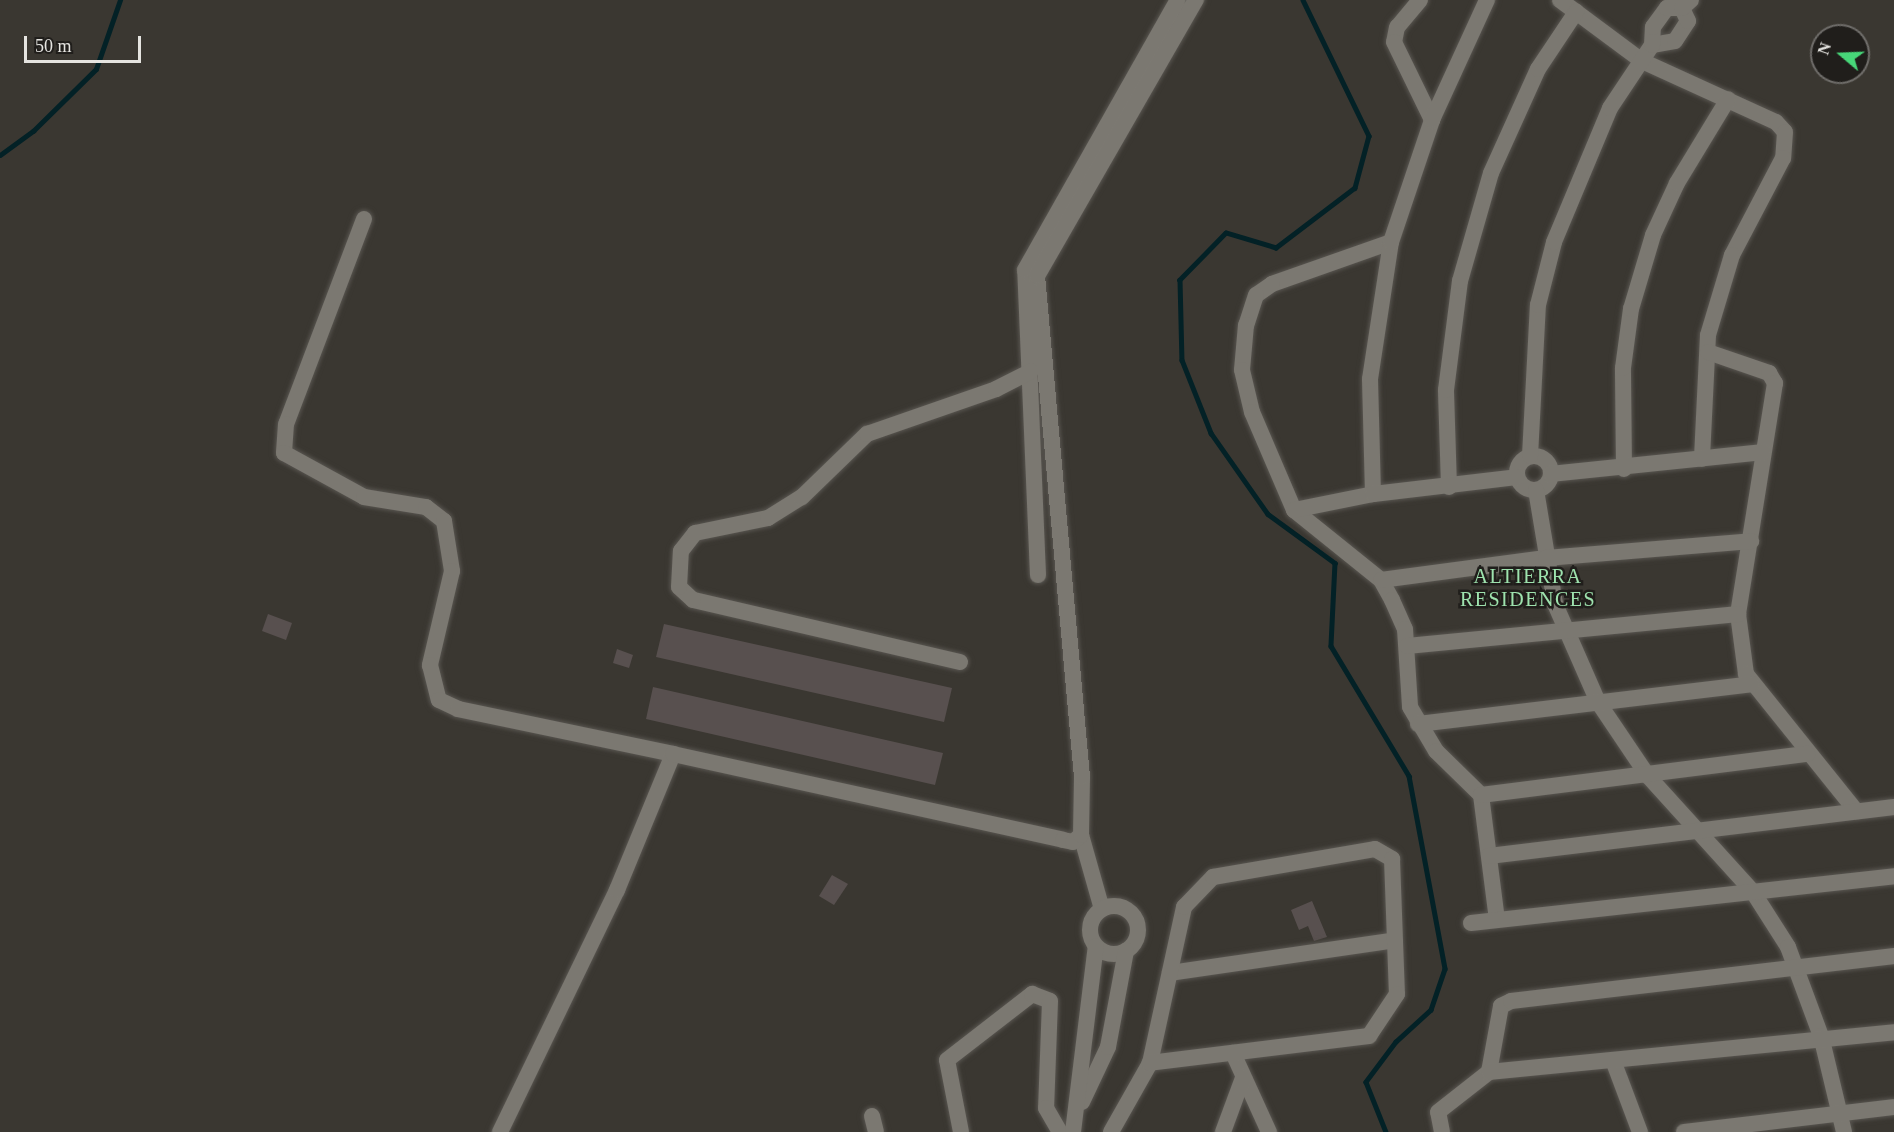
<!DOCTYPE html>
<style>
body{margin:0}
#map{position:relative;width:1894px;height:1132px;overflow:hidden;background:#3a3731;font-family:"Times New Roman",serif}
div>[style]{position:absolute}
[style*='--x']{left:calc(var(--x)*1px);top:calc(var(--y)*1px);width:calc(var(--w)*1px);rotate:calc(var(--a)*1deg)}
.stream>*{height:4.5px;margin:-2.25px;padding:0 2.25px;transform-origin:2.25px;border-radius:2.25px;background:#032126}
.building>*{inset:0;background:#58504f}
.roads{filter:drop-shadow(0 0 2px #585550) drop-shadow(0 0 2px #585550)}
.minor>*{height:16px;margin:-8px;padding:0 8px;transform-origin:8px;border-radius:8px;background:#7b7871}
.minor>.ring{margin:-8px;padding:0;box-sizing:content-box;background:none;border:16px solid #7b7871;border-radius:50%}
span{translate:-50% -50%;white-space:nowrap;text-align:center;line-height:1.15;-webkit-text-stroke:5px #201e1b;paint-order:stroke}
.neighbourhood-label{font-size:20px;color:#9ee3ae;letter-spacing:1.5px}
.north{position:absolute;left:1810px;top:24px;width:60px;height:60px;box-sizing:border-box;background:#201e1b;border:2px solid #6f6d6a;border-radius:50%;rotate:289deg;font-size:16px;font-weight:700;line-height:24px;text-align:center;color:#e5e4e0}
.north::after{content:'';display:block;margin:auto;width:21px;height:27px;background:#47d779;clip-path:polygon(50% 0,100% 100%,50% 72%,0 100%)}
.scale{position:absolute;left:24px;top:36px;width:117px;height:27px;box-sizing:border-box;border:3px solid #e5e4e0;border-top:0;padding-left:8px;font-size:18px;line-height:21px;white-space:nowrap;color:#e5e4e0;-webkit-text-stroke:4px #201e1b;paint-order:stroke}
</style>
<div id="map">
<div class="stream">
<i style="--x:1303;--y:0;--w:151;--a:64.1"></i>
<i style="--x:1369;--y:136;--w:54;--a:105.1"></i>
<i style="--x:1355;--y:188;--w:99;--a:142.8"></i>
<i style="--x:1276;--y:248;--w:52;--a:-163.3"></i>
<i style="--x:1226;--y:233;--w:66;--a:134.4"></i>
<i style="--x:1180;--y:280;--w:80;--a:88.6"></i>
<i style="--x:1182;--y:360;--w:79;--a:68.3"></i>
<i style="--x:1211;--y:433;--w:99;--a:54.9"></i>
<i style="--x:1268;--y:514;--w:83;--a:36.2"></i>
<i style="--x:1335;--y:563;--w:83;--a:92.8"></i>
<i style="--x:1331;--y:646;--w:152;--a:59"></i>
<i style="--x:1409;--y:776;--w:196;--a:79.4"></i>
<i style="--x:1445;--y:969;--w:43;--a:108.9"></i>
<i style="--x:1431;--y:1010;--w:47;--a:137.6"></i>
<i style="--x:1396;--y:1042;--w:50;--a:126.9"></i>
<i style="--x:1366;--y:1082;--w:54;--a:68.2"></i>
<i style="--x:0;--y:155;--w:41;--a:-36"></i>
<i style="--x:33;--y:131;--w:88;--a:-44.5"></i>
<i style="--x:96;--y:69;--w:73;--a:-70.8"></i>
</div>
<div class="building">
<i style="clip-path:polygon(268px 614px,292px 623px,286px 640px,262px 631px)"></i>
<i style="clip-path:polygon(664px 624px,952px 688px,944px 722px,656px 657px)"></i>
<i style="clip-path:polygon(617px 649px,633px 655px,629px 668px,613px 663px)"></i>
<i style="clip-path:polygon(653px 687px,943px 753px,935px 785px,646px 719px)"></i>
<i style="clip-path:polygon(832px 875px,848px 884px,834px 905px,819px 896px)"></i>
<i style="clip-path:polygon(1312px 901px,1327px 937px,1314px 941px,1308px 926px,1299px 930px,1291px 910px)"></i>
</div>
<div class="roads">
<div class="minor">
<i style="--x:1420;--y:0;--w:35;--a:130"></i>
<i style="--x:1397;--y:27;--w:15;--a:101"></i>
<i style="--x:1394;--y:42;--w:87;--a:64"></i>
<i style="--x:1560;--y:0;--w:102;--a:36.6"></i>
<i style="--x:1642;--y:61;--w:147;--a:24.5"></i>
<i style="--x:1776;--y:122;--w:13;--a:48"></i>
<i style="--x:1785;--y:132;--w:26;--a:94"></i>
<i style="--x:1783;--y:158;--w:110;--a:117.7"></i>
<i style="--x:1732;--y:255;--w:84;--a:106.7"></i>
<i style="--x:1708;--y:335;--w:124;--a:92.8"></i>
<i style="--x:1652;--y:45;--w:23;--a:-10"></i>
<i style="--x:1675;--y:41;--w:24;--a:-57"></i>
<i style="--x:1688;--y:21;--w:14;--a:-115"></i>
<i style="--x:364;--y:219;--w:219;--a:110.8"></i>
<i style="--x:286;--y:424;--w:29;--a:94"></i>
<i style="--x:284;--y:453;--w:91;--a:28.8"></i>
<i style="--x:364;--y:497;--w:63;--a:9.2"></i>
<i style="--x:426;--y:507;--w:23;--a:38"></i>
<i style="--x:444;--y:521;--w:51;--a:80.9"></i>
<i style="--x:452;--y:571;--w:97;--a:103.2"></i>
<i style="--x:430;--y:665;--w:36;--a:76"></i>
<i style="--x:439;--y:700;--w:21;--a:25"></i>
<i style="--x:458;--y:709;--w:220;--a:11.8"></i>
<i style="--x:1391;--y:242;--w:126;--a:160.6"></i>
<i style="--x:1272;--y:284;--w:19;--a:145"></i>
<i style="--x:1256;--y:295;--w:32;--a:108"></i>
<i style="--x:1246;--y:325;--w:45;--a:95.1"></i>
<i style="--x:1242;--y:370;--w:43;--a:76.6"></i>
<i style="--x:1252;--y:412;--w:107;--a:66.8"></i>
<i style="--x:1294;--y:510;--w:112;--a:38.8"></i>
<i style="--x:1381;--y:580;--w:23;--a:61"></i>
<i style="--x:1392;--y:600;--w:32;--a:66"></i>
<i style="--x:1405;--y:629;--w:78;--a:86.3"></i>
<i style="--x:1410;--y:707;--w:51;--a:59.4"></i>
<i style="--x:1436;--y:751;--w:63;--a:44.4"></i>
<i style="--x:1481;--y:795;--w:126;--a:82.7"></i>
<i style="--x:1708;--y:352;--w:65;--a:19"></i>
<i style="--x:1769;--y:373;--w:12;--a:59"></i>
<i style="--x:1775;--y:383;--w:234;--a:99.1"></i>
<i style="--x:1738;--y:614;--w:61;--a:82.4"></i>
<i style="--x:1746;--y:674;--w:176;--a:51.2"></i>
<i class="ring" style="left:1517px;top:456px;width:18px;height:18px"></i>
<i style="--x:1530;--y:456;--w:151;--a:-87"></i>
<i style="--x:1538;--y:305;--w:65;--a:-75.7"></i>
<i style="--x:1554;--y:242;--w:145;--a:-67.3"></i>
<i style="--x:1610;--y:108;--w:76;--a:-56.3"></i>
<i style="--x:1652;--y:45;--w:18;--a:-87"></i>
<i style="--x:1653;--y:27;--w:24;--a:-54"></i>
<i style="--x:1667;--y:8;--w:15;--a:0"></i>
<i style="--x:1682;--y:8;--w:12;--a:-42"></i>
<i style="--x:1624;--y:469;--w:101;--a:-90.6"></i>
<i style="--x:1623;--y:368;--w:60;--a:-82.3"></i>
<i style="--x:1631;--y:309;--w:77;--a:-73.4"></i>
<i style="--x:1653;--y:235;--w:57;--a:-65.2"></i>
<i style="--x:1677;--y:183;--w:98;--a:-58.7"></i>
<i style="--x:1551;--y:474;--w:213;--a:-5.9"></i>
<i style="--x:1449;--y:487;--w:97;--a:-91.8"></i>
<i style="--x:1446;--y:390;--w:110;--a:-82.7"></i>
<i style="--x:1460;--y:281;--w:112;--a:-74"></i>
<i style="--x:1491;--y:173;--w:114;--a:-65.7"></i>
<i style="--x:1538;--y:69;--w:69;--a:-56.3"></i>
<i style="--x:1536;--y:490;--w:116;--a:80.5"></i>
<i style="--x:1555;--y:604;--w:107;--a:66.3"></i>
<i style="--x:1598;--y:702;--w:89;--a:56"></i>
<i style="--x:1648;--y:776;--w:156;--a:47.8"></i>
<i style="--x:1753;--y:892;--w:65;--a:57.5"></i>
<i style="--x:1788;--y:947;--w:95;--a:69.7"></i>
<i style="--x:1821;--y:1036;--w:99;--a:76.5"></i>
<i style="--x:1373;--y:494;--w:115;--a:-91.5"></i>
<i style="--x:1370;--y:379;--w:139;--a:-81.3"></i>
<i style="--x:1391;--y:242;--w:129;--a:-71.4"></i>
<i style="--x:1432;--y:120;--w:132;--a:-65.4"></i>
<i style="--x:1294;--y:510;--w:81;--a:-11.4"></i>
<i style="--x:1373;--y:494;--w:145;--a:-6.7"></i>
<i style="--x:1038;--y:575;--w:305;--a:-92.4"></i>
<i style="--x:1025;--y:270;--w:310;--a:-60.5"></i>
<i style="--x:1381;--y:580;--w:166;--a:-7.6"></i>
<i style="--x:1546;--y:558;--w:206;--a:-4.7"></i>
<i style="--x:1407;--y:646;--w:333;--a:-5.5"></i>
<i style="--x:960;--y:662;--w:274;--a:-166.9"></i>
<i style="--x:693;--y:600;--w:19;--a:-137"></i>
<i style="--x:679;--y:587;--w:36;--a:-87"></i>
<i style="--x:681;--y:551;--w:23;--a:-52"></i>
<i style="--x:695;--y:533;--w:75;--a:-11.6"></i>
<i style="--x:768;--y:518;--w:40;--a:-32"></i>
<i style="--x:802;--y:497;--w:91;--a:-44.1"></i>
<i style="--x:867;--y:434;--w:137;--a:-19.2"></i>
<i style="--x:996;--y:389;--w:39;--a:-27"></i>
<i style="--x:1418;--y:724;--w:336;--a:-6.8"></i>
<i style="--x:1481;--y:795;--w:329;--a:-7.2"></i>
<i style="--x:1081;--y:835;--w:77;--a:74.2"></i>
<i style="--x:1489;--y:856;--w:408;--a:-6.9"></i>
<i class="ring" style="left:1090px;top:906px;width:32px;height:32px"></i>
<i style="--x:1471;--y:923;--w:426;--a:-6.3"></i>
<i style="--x:1170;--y:973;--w:227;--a:-8.3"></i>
<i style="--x:1233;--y:1053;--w:87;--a:65.5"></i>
<i style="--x:1614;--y:1063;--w:74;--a:69.4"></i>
<i style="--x:1489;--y:1072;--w:67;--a:-79.7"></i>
<i style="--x:1501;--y:1006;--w:11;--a:-27"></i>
<i style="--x:1511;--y:1001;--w:386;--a:-6.7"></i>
<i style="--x:1082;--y:1102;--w:61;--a:-64.7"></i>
<i style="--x:1108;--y:1047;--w:98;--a:-79.4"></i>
<i style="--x:872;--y:1116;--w:16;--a:76"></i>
<i style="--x:500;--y:1132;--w:269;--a:-64.2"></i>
<i style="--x:617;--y:890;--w:147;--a:-67.6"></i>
<i style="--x:673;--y:754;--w:399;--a:12.4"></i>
<i style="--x:1063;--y:840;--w:10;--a:11"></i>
<i style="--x:1073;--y:842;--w:11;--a:-41"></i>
<i style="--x:1081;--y:835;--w:58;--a:-89"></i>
<i style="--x:1082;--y:777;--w:503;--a:-95.13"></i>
<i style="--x:1037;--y:276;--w:319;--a:-60.1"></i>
<i style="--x:961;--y:1132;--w:73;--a:-101"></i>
<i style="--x:947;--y:1060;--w:108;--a:-37.8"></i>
<i style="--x:1032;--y:994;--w:19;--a:21"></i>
<i style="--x:1050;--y:1001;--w:107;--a:92.1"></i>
<i style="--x:1046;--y:1108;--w:28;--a:60"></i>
<i style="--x:1073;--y:1132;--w:187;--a:-83"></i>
<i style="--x:1111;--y:1132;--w:79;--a:-60.5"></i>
<i style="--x:1150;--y:1063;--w:160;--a:-77.7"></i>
<i style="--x:1184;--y:907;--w:42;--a:-46"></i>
<i style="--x:1213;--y:877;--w:164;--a:-9.8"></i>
<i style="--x:1375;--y:849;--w:20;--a:30"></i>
<i style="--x:1392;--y:859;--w:135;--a:87.9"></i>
<i style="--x:1397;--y:994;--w:50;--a:123.7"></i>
<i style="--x:1369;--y:1036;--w:221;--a:173"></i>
<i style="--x:1223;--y:1132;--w:58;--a:-69.7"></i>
<i style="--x:1442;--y:1132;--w:20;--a:-101"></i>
<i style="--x:1438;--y:1112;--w:65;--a:-38.1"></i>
<i style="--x:1489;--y:1072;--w:407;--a:-5.6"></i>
<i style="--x:1684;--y:1132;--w:211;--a:-6.8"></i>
</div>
</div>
<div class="neighbourhood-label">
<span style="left:1528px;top:588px">ALTIERRA<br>RESIDENCES</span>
</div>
<div class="north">N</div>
<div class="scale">50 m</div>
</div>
